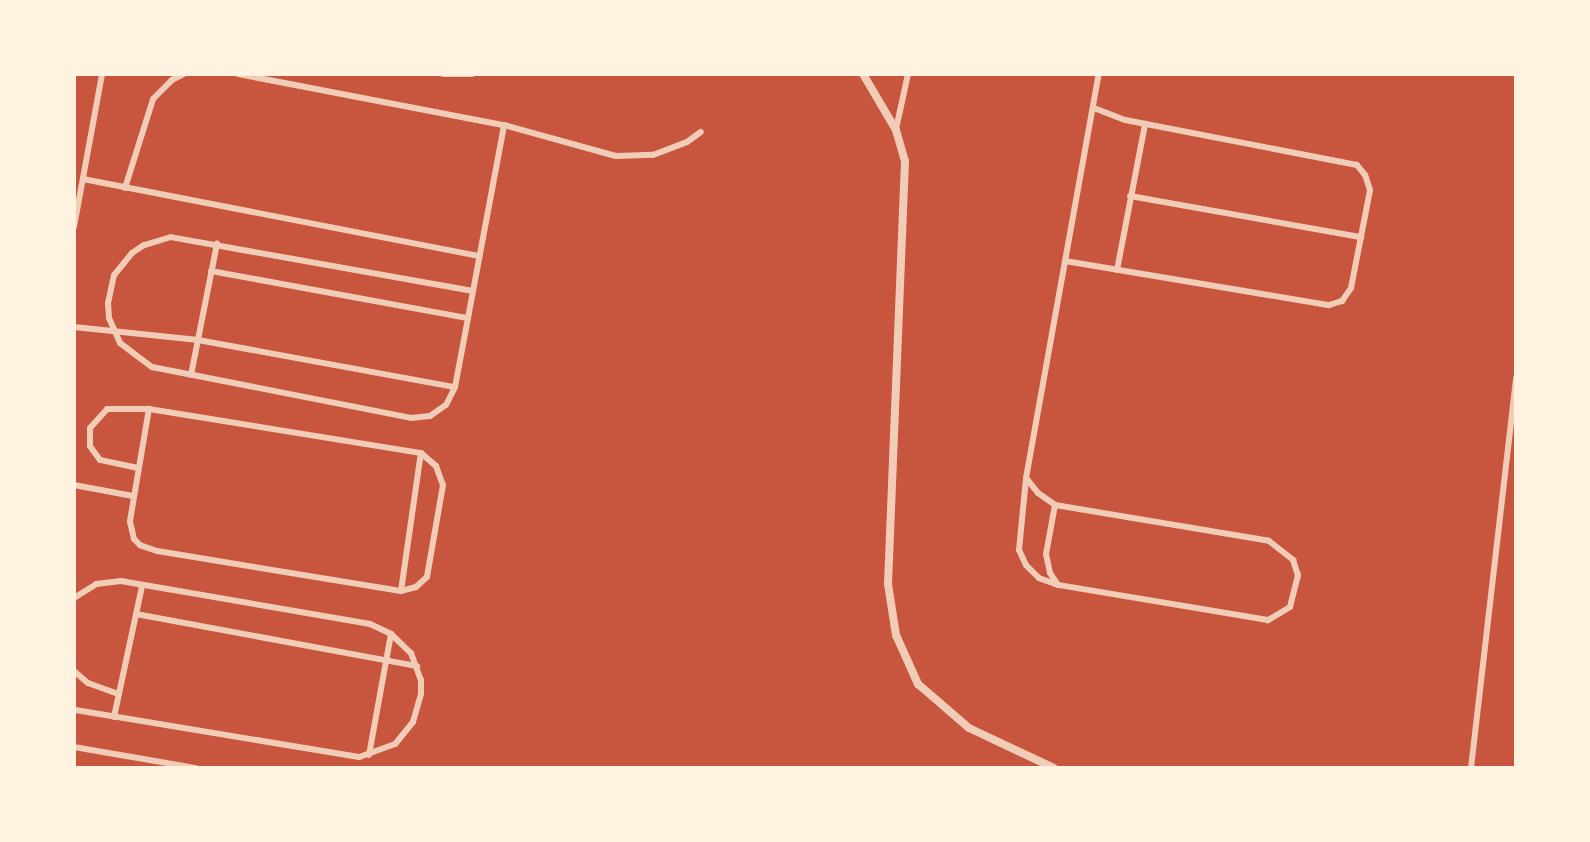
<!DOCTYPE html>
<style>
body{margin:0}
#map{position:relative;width:1590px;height:842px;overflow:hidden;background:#c8553d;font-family:Ubuntu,sans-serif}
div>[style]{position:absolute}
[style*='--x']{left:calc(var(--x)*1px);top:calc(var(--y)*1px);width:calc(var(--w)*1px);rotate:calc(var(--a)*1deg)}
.service>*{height:6px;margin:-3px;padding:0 3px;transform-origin:3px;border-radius:3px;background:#f1ccb7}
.minor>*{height:8px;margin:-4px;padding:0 4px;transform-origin:4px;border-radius:4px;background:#f1ccb7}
span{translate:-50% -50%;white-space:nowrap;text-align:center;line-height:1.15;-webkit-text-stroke:6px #fff3e0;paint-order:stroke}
.frame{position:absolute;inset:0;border:76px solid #fff3e0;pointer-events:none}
</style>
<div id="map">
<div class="service">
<i style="--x:238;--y:74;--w:271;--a:10.9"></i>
<i style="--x:504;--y:125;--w:116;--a:15.5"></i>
<i style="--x:616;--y:156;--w:37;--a:-2"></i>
<i style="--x:653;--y:155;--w:36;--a:-21"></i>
<i style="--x:687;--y:142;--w:17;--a:-36"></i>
<i style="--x:443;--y:74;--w:29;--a:0"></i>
<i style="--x:896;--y:129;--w:56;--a:-77.7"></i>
<i style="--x:83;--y:179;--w:404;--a:11"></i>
<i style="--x:125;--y:188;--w:93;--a:-72.5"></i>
<i style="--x:153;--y:99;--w:27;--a:-45"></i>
<i style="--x:172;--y:80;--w:13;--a:-27"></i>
<i style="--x:1130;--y:196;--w:235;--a:10.1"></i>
<i style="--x:74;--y:227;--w:156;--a:-79.6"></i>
<i style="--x:1065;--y:261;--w:268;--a:9.5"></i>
<i style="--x:1329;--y:305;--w:14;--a:-17"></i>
<i style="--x:1342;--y:301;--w:16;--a:-55"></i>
<i style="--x:1351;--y:288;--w:100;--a:-79"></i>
<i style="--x:1370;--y:190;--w:16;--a:-108"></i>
<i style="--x:1365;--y:175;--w:13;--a:-129"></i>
<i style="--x:1357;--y:165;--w:236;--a:-169"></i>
<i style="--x:1125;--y:120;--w:34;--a:-159"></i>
<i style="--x:1117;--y:270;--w:149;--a:-79.1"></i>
<i style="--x:211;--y:271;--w:261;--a:10.4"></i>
<i style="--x:473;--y:291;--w:307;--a:-169.9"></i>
<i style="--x:171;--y:237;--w:28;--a:163"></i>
<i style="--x:144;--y:245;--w:14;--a:146"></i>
<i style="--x:132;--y:253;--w:28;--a:129"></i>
<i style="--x:114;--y:275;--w:29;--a:102"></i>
<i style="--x:108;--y:303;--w:15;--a:86"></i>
<i style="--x:109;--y:318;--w:27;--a:66"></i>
<i style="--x:120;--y:343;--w:40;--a:37"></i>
<i style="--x:152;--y:367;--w:264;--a:11.1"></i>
<i style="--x:411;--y:418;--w:19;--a:-6"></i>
<i style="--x:430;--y:416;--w:19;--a:-35"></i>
<i style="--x:446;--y:405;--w:20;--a:-63"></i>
<i style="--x:455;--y:387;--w:70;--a:-79.3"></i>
<i style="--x:468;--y:318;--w:196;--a:-79.4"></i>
<i style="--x:74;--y:327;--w:125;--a:6"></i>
<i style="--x:198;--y:340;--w:261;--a:10.4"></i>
<i style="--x:191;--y:375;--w:134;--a:-78.8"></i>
<i style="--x:149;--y:409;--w:276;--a:9.2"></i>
<i style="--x:421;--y:453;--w:20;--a:41"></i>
<i style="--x:436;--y:466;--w:20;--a:70"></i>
<i style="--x:443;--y:485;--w:93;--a:99.9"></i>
<i style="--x:427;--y:577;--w:15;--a:138"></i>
<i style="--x:416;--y:587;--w:16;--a:165"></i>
<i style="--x:401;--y:591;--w:247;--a:-170.7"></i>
<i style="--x:157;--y:551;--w:18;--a:-161"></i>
<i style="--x:140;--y:545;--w:8;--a:-135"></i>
<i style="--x:134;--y:539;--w:18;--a:-103"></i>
<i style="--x:130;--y:521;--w:114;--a:-80.4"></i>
<i style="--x:138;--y:468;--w:39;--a:-168"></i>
<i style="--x:100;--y:460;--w:17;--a:-126"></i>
<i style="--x:90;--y:446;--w:18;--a:-90"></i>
<i style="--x:90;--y:428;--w:25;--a:-48"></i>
<i style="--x:107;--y:409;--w:42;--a:0"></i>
<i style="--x:1026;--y:478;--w:19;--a:51"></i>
<i style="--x:1038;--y:493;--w:21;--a:35"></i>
<i style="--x:1055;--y:505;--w:217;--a:9.5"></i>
<i style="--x:1269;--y:541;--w:31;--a:38"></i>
<i style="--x:1293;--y:560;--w:16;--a:72"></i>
<i style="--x:1298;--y:575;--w:33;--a:104"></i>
<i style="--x:1290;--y:607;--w:26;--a:149"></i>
<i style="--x:1268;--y:620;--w:213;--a:-170.5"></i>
<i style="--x:1058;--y:585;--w:20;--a:-160"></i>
<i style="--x:1039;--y:578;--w:18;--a:-135"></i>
<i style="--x:1026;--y:565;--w:17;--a:-115"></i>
<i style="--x:1019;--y:550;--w:72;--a:-84.4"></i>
<i style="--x:1026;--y:478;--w:411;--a:-79.8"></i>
<i style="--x:74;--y:485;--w:60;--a:10.6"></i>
<i style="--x:1055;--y:505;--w:50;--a:100.4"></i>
<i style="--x:1046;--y:554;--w:19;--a:78"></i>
<i style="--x:1050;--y:573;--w:14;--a:56"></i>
<i style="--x:401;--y:591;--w:139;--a:-81.8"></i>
<i style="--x:74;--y:598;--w:26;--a:-32"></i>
<i style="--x:96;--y:584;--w:25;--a:-7"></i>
<i style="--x:121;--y:581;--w:253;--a:9.8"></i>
<i style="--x:370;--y:624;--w:23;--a:25"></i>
<i style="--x:391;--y:634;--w:28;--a:44"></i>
<i style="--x:411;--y:653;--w:29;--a:70"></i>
<i style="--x:421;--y:680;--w:14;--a:90"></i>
<i style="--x:421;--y:694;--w:29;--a:106"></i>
<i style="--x:413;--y:722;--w:28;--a:129"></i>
<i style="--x:395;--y:744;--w:38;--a:160"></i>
<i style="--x:359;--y:757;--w:289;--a:-170.6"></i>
<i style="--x:136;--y:614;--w:286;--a:10.5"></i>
<i style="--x:74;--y:671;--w:18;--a:41"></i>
<i style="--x:88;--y:683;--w:33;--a:20"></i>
<i style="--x:114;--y:717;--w:134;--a:-77.9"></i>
<i style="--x:74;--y:747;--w:124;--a:9.8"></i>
<i style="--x:369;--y:755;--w:123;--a:-79.7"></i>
<i style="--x:1471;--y:768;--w:394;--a:-83.4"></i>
</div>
<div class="minor">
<i style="--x:863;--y:74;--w:65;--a:59.5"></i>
<i style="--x:896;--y:130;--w:32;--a:74"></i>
<i style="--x:905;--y:161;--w:423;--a:92.3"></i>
<i style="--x:888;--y:584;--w:52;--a:81.1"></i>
<i style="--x:896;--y:635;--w:54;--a:65.8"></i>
<i style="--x:918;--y:684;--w:67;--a:40.8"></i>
<i style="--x:969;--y:728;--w:94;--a:25.2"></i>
</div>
<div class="frame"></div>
</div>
